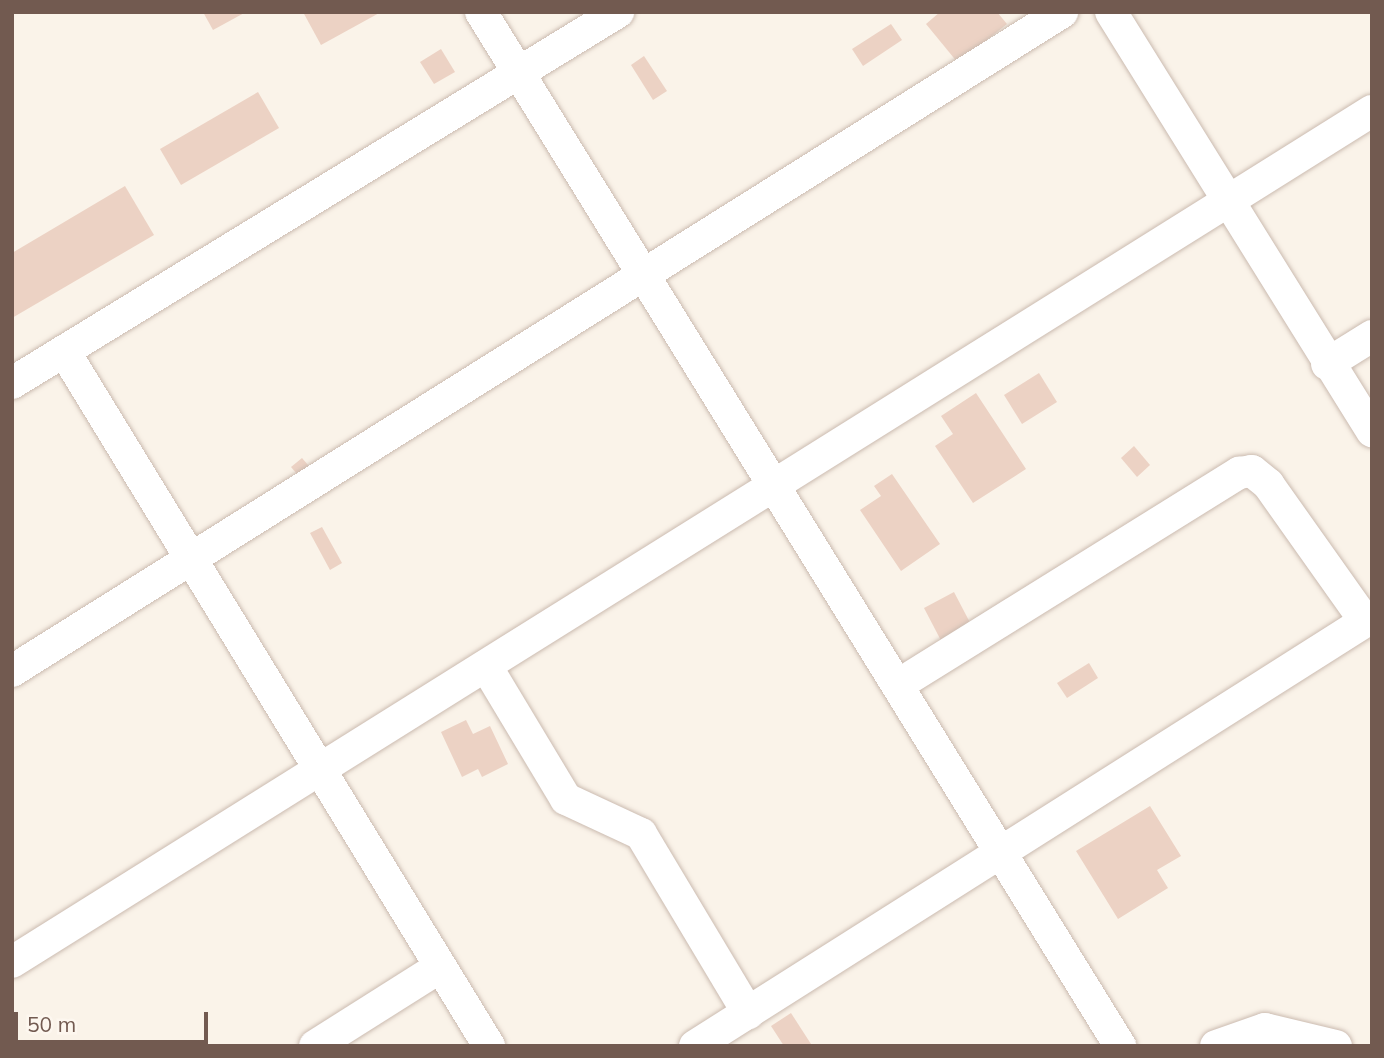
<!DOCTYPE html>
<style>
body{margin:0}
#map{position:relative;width:1384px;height:1058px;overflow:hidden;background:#faf3e9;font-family:Mulish,sans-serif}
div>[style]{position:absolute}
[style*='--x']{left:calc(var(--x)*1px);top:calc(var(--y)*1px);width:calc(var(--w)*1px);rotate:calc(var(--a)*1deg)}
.building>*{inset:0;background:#ecd2c4}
.roads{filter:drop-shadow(0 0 2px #cbbbb0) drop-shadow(0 0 2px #cbbbb0)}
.minor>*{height:32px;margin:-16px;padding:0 16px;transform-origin:16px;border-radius:16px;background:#fff}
span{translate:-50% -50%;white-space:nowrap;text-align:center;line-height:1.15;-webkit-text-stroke:5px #fdf7ef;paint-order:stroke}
.frame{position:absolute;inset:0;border:14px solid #725a50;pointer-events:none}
.scale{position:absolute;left:14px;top:1012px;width:194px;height:32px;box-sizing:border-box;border:4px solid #725a50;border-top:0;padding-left:9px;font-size:21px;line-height:24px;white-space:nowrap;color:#725a50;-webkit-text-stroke:5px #fdf7ef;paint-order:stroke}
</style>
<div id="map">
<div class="building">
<i style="clip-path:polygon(203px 12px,246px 12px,213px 30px)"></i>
<i style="clip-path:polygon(303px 12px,381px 12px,321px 45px)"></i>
<i style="clip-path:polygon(940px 12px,997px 12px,1007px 24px,958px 63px,926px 24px)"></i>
<i style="clip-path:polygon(891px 24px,902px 40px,863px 66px,852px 49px)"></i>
<i style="clip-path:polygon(441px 49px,455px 72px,434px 84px,420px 62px)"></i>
<i style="clip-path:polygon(644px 56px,667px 91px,653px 100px,631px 65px)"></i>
<i style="clip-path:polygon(258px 92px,279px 128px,181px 185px,160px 149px)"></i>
<i style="clip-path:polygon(125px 186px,154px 235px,12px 318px,12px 253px)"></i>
<i style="clip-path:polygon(1039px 373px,1057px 402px,1022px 424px,1004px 395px)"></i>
<i style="clip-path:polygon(976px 393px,1026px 469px,973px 503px,935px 446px,953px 434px,941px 416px)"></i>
<i style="clip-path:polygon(1134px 446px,1150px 465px,1137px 477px,1121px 458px)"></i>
<i style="clip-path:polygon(302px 458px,314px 472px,303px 481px,291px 467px)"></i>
<i style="clip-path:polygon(892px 474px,940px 544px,901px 571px,860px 510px,881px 496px,874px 486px)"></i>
<i style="clip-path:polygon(322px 527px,342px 563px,330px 570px,310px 533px)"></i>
<i style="clip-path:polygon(954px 592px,977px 636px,947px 652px,924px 608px)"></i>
<i style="clip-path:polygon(1089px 663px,1098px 678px,1067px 698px,1057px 683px)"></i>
<i style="clip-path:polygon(466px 720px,473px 734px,490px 726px,508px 764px,482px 777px,478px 769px,462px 777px,441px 732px)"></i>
<i style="clip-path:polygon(1150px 806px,1181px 856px,1157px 870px,1168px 888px,1118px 919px,1076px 851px)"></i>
<i style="clip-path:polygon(791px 1013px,811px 1044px,808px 1046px,784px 1046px,771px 1026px)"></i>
</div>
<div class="roads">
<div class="minor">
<i style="--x:481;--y:12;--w:1216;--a:58.28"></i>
<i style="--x:1111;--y:12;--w:494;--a:58.1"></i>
<i style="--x:64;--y:351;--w:815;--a:58.55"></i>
<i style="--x:1327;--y:364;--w:53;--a:-31.9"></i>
<i style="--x:12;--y:383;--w:711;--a:-31.48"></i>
<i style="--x:486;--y:666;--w:155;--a:59"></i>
<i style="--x:566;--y:799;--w:83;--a:25"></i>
<i style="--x:641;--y:834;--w:209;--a:59.1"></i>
<i style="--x:12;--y:671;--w:1240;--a:-32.11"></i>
<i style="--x:898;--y:685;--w:402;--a:-31.9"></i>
<i style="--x:1239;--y:473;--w:13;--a:-9"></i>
<i style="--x:1252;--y:471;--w:21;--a:39"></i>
<i style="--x:1268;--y:484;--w:168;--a:54.7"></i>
<i style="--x:12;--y:962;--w:1604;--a:-32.04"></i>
<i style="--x:315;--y:1046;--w:148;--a:-32.3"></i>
<i style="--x:695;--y:1046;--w:801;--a:-32.36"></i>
<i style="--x:1216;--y:1046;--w:52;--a:-19.1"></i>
<i style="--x:1265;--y:1029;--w:73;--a:13.5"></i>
</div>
</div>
<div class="frame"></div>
<div class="scale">50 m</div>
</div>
